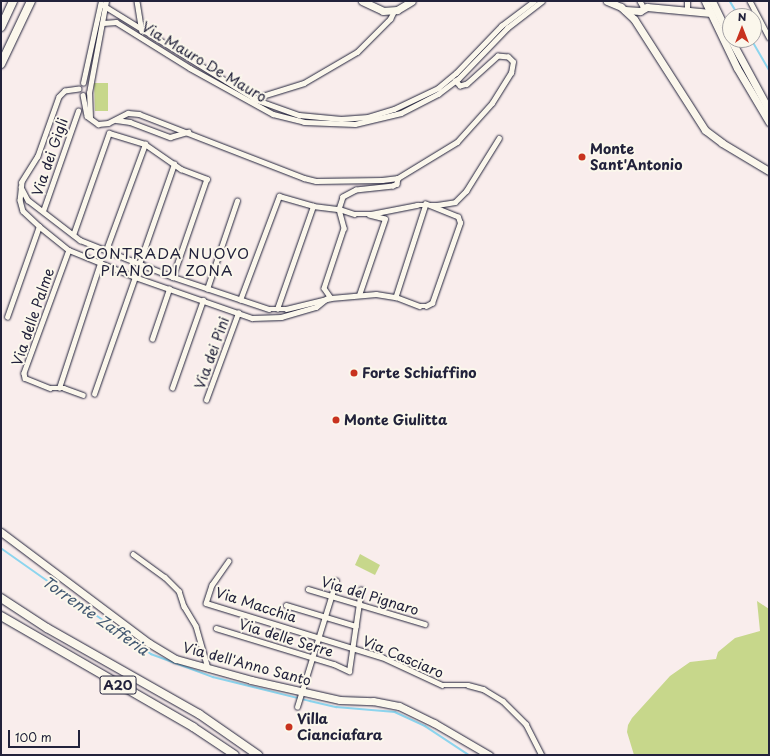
<!DOCTYPE html>
<style>
body{margin:0}
#map{position:relative;width:770px;height:756px;overflow:hidden;background:#f9edec;font-family:"Playpen Sans",sans-serif}
div>[style]{position:absolute}
[style*='--x']{left:calc(var(--x)*1px);top:calc(var(--y)*1px);width:calc(var(--w)*1px);rotate:calc(var(--a)*1deg)}
.green>*{inset:0;background:#c7d78b}
.stream>*{height:1.5px;margin:-0.75px;padding:0 0.75px;transform-origin:0.75px;border-radius:0.75px;background:#8dd5ee}
.roads{filter:drop-shadow(0 0 1px #22223b) drop-shadow(0 0 1px #22223b)}
.street>*{height:4.5px;margin:-2.25px;padding:0 2.25px;transform-origin:2.25px;border-radius:2.25px;background:#fbf7ec}
.secondary>*{height:7px;margin:-3.5px;padding:0 3.5px;transform-origin:3.5px;border-radius:3.5px;background:#fbf7ec}
.highway>*{height:8px;margin:-4px;padding:0 4px;transform-origin:4px;border-radius:4px;background:#fbf7ec}
.dots>*{width:11px;height:11px;translate:-50% -50%;box-sizing:border-box;border:2px solid #fbf7ec;border-radius:50%}
span{translate:-50% -50%;white-space:nowrap;text-align:center;line-height:1.15;-webkit-text-stroke:4px #fbf7ec;paint-order:stroke}
.shield-label span{padding:1px 3px;background:#fbf7ec;border:1px solid;border-radius:3px;-webkit-text-stroke-width:0}
.shield-label{font-size:13px;color:#22223b;font-weight:700}
.street-label{font-size:14px;color:#22223b}
.poi-label{font-size:14px;color:#22223b;font-weight:700}
.left{translate:0 -50%;text-align:left}
.neighbourhood-label{font-size:15px;color:#22223b;letter-spacing:1px}
.water-label{font-size:15px;color:#425871;font-style:italic}
.frame{position:absolute;inset:0;border:2px solid #22223b;pointer-events:none}
.north{position:absolute;left:722px;top:8px;width:40px;height:40px;box-sizing:border-box;background:#fbf7ec;border:1px solid #a4a2a5;border-radius:50%;rotate:0deg;font-size:11px;font-weight:700;line-height:16px;text-align:center;color:#22223b}
.north::after{content:'';display:block;margin:auto;width:14px;height:18px;background:#c8321e;clip-path:polygon(50% 0,100% 100%,50% 72%,0 100%)}
.scale{position:absolute;left:8px;top:730px;width:72px;height:18px;box-sizing:border-box;border:2px solid #22223b;border-top:0;padding-left:5px;font-size:12px;line-height:14px;white-space:nowrap;color:#22223b;-webkit-text-stroke:3px #fbf7ec;paint-order:stroke}
</style>
<div id="map">
<div class="green">
<i style="clip-path:polygon(94px 83px,108px 83px,108px 111px,95px 111px)"></i>
<i style="clip-path:polygon(360px 554px,380px 565px,375px 575px,355px 565px)"></i>
<i style="clip-path:polygon(757px 601px,769px 609px,769px 755px,634px 755px,627px 732px,628px 725px,632px 718px,670px 676px,690px 662px,716px 659px,718px 652px,735px 638px,760px 631px)"></i>
</div>
<div class="stream">
<i style="--x:730;--y:1;--w:17;--a:59"></i>
<i style="--x:752;--y:40;--w:34;--a:60"></i>
<i style="--x:1;--y:548;--w:184;--a:35.2"></i>
<i style="--x:151;--y:654;--w:66;--a:20.4"></i>
<i style="--x:213;--y:677;--w:100;--a:13.9"></i>
<i style="--x:310;--y:701;--w:27;--a:13"></i>
<i style="--x:336;--y:707;--w:59;--a:4.8"></i>
<i style="--x:395;--y:712;--w:33;--a:25"></i>
<i style="--x:425;--y:726;--w:53;--a:33.4"></i>
</div>
<div class="roads">
<div class="street">
<i style="--x:137;--y:1;--w:30;--a:81"></i>
<i style="--x:640;--y:1;--w:8;--a:60"></i>
<i style="--x:750;--y:1;--w:41;--a:62.2"></i>
<i style="--x:101;--y:4;--w:183;--a:31.6"></i>
<i style="--x:257;--y:100;--w:45;--a:19.7"></i>
<i style="--x:299;--y:115;--w:42;--a:5.4"></i>
<i style="--x:341;--y:119;--w:27;--a:-4"></i>
<i style="--x:368;--y:117;--w:27;--a:-17"></i>
<i style="--x:394;--y:109;--w:49;--a:-25.5"></i>
<i style="--x:438;--y:88;--w:23;--a:-40"></i>
<i style="--x:456;--y:73;--w:65;--a:-46.2"></i>
<i style="--x:501;--y:26;--w:41;--a:-37.1"></i>
<i style="--x:687;--y:9;--w:8;--a:-90"></i>
<i style="--x:103;--y:23;--w:13;--a:-4"></i>
<i style="--x:116;--y:22;--w:87;--a:31.9"></i>
<i style="--x:190;--y:68;--w:95;--a:29"></i>
<i style="--x:273;--y:114;--w:32;--a:14"></i>
<i style="--x:304;--y:122;--w:51;--a:2.2"></i>
<i style="--x:355;--y:124;--w:47;--a:-13.4"></i>
<i style="--x:401;--y:113;--w:42;--a:-27.2"></i>
<i style="--x:438;--y:94;--w:25;--a:-37"></i>
<i style="--x:458;--y:79;--w:71;--a:-46.1"></i>
<i style="--x:507;--y:28;--w:44;--a:-37.6"></i>
<i style="--x:83;--y:83;--w:84;--a:-77.6"></i>
<i style="--x:79;--y:89;--w:14;--a:172"></i>
<i style="--x:65;--y:91;--w:8;--a:135"></i>
<i style="--x:59;--y:97;--w:63;--a:109.6"></i>
<i style="--x:38;--y:156;--w:31;--a:122"></i>
<i style="--x:22;--y:182;--w:18;--a:96"></i>
<i style="--x:20;--y:200;--w:11;--a:75"></i>
<i style="--x:23;--y:211;--w:22;--a:43"></i>
<i style="--x:39;--y:226;--w:38;--a:39"></i>
<i style="--x:69;--y:250;--w:71;--a:22.2"></i>
<i style="--x:135;--y:277;--w:124;--a:19.3"></i>
<i style="--x:252;--y:318;--w:29;--a:-2"></i>
<i style="--x:281;--y:317;--w:36;--a:-16"></i>
<i style="--x:316;--y:307;--w:13;--a:-39"></i>
<i style="--x:83;--y:95;--w:21;--a:79"></i>
<i style="--x:87;--y:116;--w:14;--a:36"></i>
<i style="--x:98;--y:124;--w:10;--a:-6"></i>
<i style="--x:108;--y:123;--w:22;--a:-27"></i>
<i style="--x:128;--y:113;--w:11;--a:5"></i>
<i style="--x:139;--y:114;--w:177;--a:21.2"></i>
<i style="--x:304;--y:178;--w:12;--a:14"></i>
<i style="--x:316;--y:181;--w:66;--a:-0.9"></i>
<i style="--x:382;--y:180;--w:16;--a:-7"></i>
<i style="--x:398;--y:178;--w:69;--a:-31.4"></i>
<i style="--x:457;--y:142;--w:52;--a:-48.1"></i>
<i style="--x:492;--y:103;--w:36;--a:-58"></i>
<i style="--x:511;--y:73;--w:11;--a:-80"></i>
<i style="--x:513;--y:62;--w:7;--a:-135"></i>
<i style="--x:508;--y:57;--w:10;--a:-174"></i>
<i style="--x:498;--y:56;--w:42;--a:137.9"></i>
<i style="--x:467;--y:84;--w:7;--a:164"></i>
<i style="--x:460;--y:86;--w:7;--a:-135"></i>
<i style="--x:253;--y:99;--w:53;--a:-17.4"></i>
<i style="--x:304;--y:83;--w:61;--a:-30.3"></i>
<i style="--x:357;--y:52;--w:47;--a:-45"></i>
<i style="--x:390;--y:19;--w:9;--a:-63"></i>
<i style="--x:90;--y:118;--w:25;--a:-92"></i>
<i style="--x:89;--y:93;--w:94;--a:-79.5"></i>
<i style="--x:116;--y:120;--w:14;--a:8"></i>
<i style="--x:130;--y:122;--w:43;--a:20.6"></i>
<i style="--x:170;--y:137;--w:19;--a:-16"></i>
<i style="--x:398;--y:178;--w:6;--a:99"></i>
<i style="--x:397;--y:184;--w:4;--a:153"></i>
<i style="--x:393;--y:186;--w:37;--a:174"></i>
<i style="--x:356;--y:190;--w:15;--a:152"></i>
<i style="--x:343;--y:197;--w:13;--a:108"></i>
<i style="--x:339;--y:209;--w:16;--a:18"></i>
<i style="--x:354;--y:214;--w:17;--a:0"></i>
<i style="--x:371;--y:214;--w:47;--a:-11.1"></i>
<i style="--x:417;--y:205;--w:20;--a:0"></i>
<i style="--x:437;--y:205;--w:18;--a:-9"></i>
<i style="--x:455;--y:202;--w:16;--a:-45"></i>
<i style="--x:466;--y:191;--w:62;--a:-58.1"></i>
<i style="--x:21;--y:187;--w:15;--a:62"></i>
<i style="--x:28;--y:200;--w:66;--a:37.6"></i>
<i style="--x:80;--y:240;--w:100;--a:21.7"></i>
<i style="--x:173;--y:277;--w:101;--a:18.4"></i>
<i style="--x:269;--y:309;--w:17;--a:0"></i>
<i style="--x:286;--y:309;--w:46;--a:-13.7"></i>
<i style="--x:331;--y:298;--w:45;--a:-5.1"></i>
<i style="--x:376;--y:294;--w:20;--a:9"></i>
<i style="--x:396;--y:297;--w:25;--a:21"></i>
<i style="--x:419;--y:306;--w:7;--a:0"></i>
<i style="--x:426;--y:306;--w:7;--a:-27"></i>
<i style="--x:432;--y:303;--w:85;--a:-70.7"></i>
<i style="--x:460;--y:223;--w:6;--a:-108"></i>
<i style="--x:458;--y:217;--w:35;--a:-158"></i>
<i style="--x:426;--y:204;--w:98;--a:107.9"></i>
<i style="--x:43;--y:211;--w:106;--a:-70.7"></i>
<i style="--x:73;--y:235;--w:108;--a:-70.6"></i>
<i style="--x:109;--y:133;--w:38;--a:17"></i>
<i style="--x:145;--y:144;--w:44;--a:34.8"></i>
<i style="--x:181;--y:169;--w:28;--a:21"></i>
<i style="--x:207;--y:179;--w:104;--a:109.1"></i>
<i style="--x:69;--y:250;--w:131;--a:110.1"></i>
<i style="--x:24;--y:373;--w:5;--a:79"></i>
<i style="--x:25;--y:378;--w:27;--a:22"></i>
<i style="--x:50;--y:388;--w:14;--a:0"></i>
<i style="--x:64;--y:388;--w:20;--a:20"></i>
<i style="--x:106;--y:250;--w:113;--a:-69.8"></i>
<i style="--x:139;--y:264;--w:106;--a:-70.7"></i>
<i style="--x:207;--y:289;--w:93;--a:-71.2"></i>
<i style="--x:359;--y:295;--w:80;--a:-71.1"></i>
<i style="--x:385;--y:219;--w:16;--a:-166"></i>
<i style="--x:240;--y:300;--w:111;--a:-69.4"></i>
<i style="--x:279;--y:196;--w:35;--a:16"></i>
<i style="--x:313;--y:206;--w:26;--a:7"></i>
<i style="--x:339;--y:209;--w:20;--a:75"></i>
<i style="--x:344;--y:228;--w:63;--a:108.4"></i>
<i style="--x:324;--y:288;--w:12;--a:55"></i>
<i style="--x:277;--y:309;--w:109;--a:-70.7"></i>
<i style="--x:7;--y:317;--w:96;--a:-70.6"></i>
<i style="--x:152;--y:339;--w:53;--a:-71.2"></i>
<i style="--x:59;--y:388;--w:132;--a:-71.8"></i>
<i style="--x:172;--y:388;--w:93;--a:-70.6"></i>
<i style="--x:94;--y:394;--w:124;--a:-70.7"></i>
<i style="--x:206;--y:400;--w:93;--a:-69.8"></i>
<i style="--x:133;--y:554;--w:39;--a:36"></i>
<i style="--x:165;--y:577;--w:20;--a:45"></i>
<i style="--x:179;--y:591;--w:16;--a:72"></i>
<i style="--x:184;--y:606;--w:23;--a:59"></i>
<i style="--x:196;--y:626;--w:44;--a:74.1"></i>
<i style="--x:229;--y:561;--w:29;--a:125"></i>
<i style="--x:212;--y:585;--w:19;--a:108"></i>
<i style="--x:206;--y:603;--w:184;--a:17.1"></i>
<i style="--x:382;--y:657;--w:66;--a:25"></i>
<i style="--x:442;--y:685;--w:26;--a:0"></i>
<i style="--x:468;--y:685;--w:16;--a:15"></i>
<i style="--x:483;--y:689;--w:23;--a:31"></i>
<i style="--x:503;--y:701;--w:33;--a:45"></i>
<i style="--x:526;--y:724;--w:35;--a:63"></i>
<i style="--x:308;--y:589;--w:122;--a:16.7"></i>
<i style="--x:286;--y:605;--w:73;--a:16.7"></i>
<i style="--x:216;--y:628;--w:123;--a:17"></i>
<i style="--x:334;--y:664;--w:17;--a:25"></i>
<i style="--x:349;--y:671;--w:82;--a:-81.6"></i>
<i style="--x:297;--y:707;--w:132;--a:-72.8"></i>
</div>
<div class="secondary">
<i style="--x:362;--y:1;--w:23;--a:25"></i>
<i style="--x:383;--y:11;--w:14;--a:-4"></i>
<i style="--x:397;--y:10;--w:17;--a:-31"></i>
<i style="--x:607;--y:1;--w:15;--a:23"></i>
<i style="--x:621;--y:7;--w:18;--a:43"></i>
<i style="--x:634;--y:19;--w:132;--a:57.4"></i>
<i style="--x:705;--y:130;--w:21;--a:37"></i>
<i style="--x:722;--y:143;--w:55;--a:30.8"></i>
<i style="--x:705;--y:1;--w:74;--a:64.5"></i>
<i style="--x:737;--y:68;--w:63;--a:59.3"></i>
<i style="--x:712;--y:1;--w:41;--a:64.1"></i>
<i style="--x:625;--y:10;--w:15;--a:4"></i>
<i style="--x:640;--y:11;--w:8;--a:-30"></i>
<i style="--x:647;--y:7;--w:64;--a:5.4"></i>
<i style="--x:731;--y:40;--w:80;--a:61.5"></i>
<i style="--x:1;--y:532;--w:185;--a:36.9"></i>
<i style="--x:149;--y:643;--w:31;--a:31"></i>
<i style="--x:176;--y:659;--w:78;--a:15.6"></i>
<i style="--x:251;--y:680;--w:91;--a:12.7"></i>
<i style="--x:340;--y:700;--w:33;--a:2"></i>
<i style="--x:373;--y:701;--w:26;--a:11"></i>
<i style="--x:399;--y:706;--w:39;--a:26"></i>
<i style="--x:434;--y:723;--w:64;--a:30.2"></i>
</div>
<div class="highway">
<i style="--x:1;--y:27;--w:29;--a:-65"></i>
<i style="--x:1;--y:64;--w:70;--a:-64.5"></i>
<i style="--x:1;--y:598;--w:55;--a:33.1"></i>
<i style="--x:47;--y:628;--w:175;--a:29.5"></i>
<i style="--x:199;--y:714;--w:72;--a:34.8"></i>
<i style="--x:1;--y:616;--w:222;--a:30"></i>
<i style="--x:193;--y:727;--w:50;--a:33.7"></i>
</div>
</div>
<div class="dots">
<i style="left:582px;top:157px;background:#c8321e"></i>
<i style="left:354px;top:373px;background:#c8321e"></i>
<i style="left:336px;top:420px;background:#c8321e"></i>
<i style="left:289px;top:727px;background:#c8321e"></i>
</div>
<div class="shield-label">
<span style="left:118px;top:685px">A20</span>
</div>
<div class="street-label">
<span style="left:204px;top:62px;rotate:31deg">Via Mauro De Mauro</span>
<span style="left:50px;top:157px;rotate:-71deg">Via dei Gigli</span>
<span style="left:33px;top:317px;rotate:-71deg">Via delle Palme</span>
<span style="left:212px;top:353px;rotate:-70deg">Via dei Pini</span>
<span style="left:370px;top:596px;rotate:17deg">Via del Pignaro</span>
<span style="left:256px;top:605px;rotate:18deg">Via Macchia</span>
<span style="left:286px;top:638px;rotate:17deg">Via delle Serre</span>
<span style="left:403px;top:657px;rotate:23deg">Via Casciaro</span>
<span style="left:247px;top:664px;rotate:15deg">Via dell'Anno Santo</span>
</div>
<div class="poi-label">
<span class="left" style="left:590px;top:157px">Monte<br>Sant'Antonio</span>
<span class="left" style="left:362px;top:373px">Forte Schiaffino</span>
<span class="left" style="left:344px;top:420px">Monte Giulitta</span>
<span class="left" style="left:297px;top:727px">Villa<br>Cianciafara</span>
</div>
<div class="neighbourhood-label">
<span style="left:167px;top:261px">CONTRADA NUOVO<br>PIANO DI ZONA</span>
</div>
<div class="water-label">
<span style="left:96px;top:615px;rotate:35deg">Torrente Zafferia</span>
</div>
<div class="frame"></div>
<div class="north">N</div>
<div class="scale">100 m</div>
</div>
